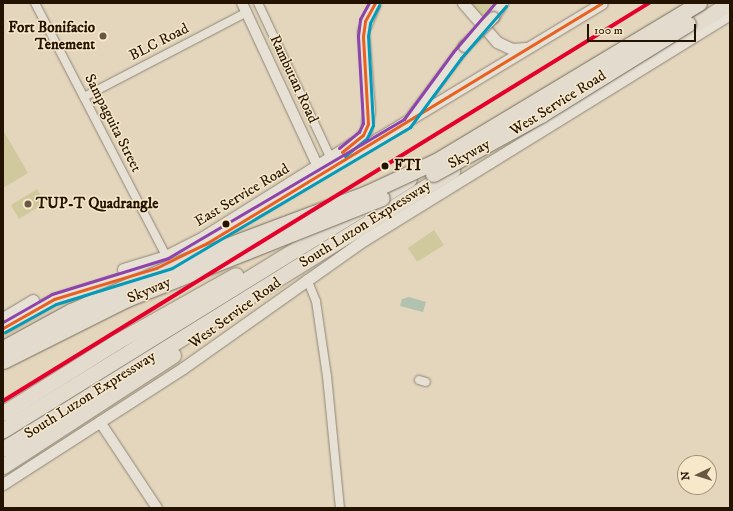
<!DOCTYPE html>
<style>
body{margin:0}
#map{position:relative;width:733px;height:511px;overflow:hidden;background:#e3d6bd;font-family:"IM FELL DW Pica",serif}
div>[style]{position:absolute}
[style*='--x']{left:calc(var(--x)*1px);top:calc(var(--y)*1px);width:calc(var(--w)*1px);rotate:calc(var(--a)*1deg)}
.green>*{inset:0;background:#d1c99e}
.water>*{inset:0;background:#b1c3ae}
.roads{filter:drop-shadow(0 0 1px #8f8575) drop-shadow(0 0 1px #8f8575)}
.minor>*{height:8px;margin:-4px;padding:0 4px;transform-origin:4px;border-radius:4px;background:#e7e1d5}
.tertiary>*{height:10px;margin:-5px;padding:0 5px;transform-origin:5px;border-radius:5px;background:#e7e1d5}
.secondary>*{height:11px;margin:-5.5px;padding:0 5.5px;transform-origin:5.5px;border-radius:5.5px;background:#e7e1d5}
.motorway>*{height:15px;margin:-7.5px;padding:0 7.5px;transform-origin:7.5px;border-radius:7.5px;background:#e3dcce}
.bridges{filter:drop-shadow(0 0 1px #746b5c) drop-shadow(0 0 1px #746b5c)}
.secondary-bridge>*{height:11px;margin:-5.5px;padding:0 5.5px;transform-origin:5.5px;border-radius:5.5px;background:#e7e1d5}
.motorway-bridge>*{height:15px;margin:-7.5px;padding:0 7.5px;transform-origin:7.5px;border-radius:7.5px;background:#e3dcce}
.bus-1>*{height:3px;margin:-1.5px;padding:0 1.5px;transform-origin:1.5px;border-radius:1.5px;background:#e86120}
.bus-2>*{height:3px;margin:-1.5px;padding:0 1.5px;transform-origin:1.5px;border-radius:1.5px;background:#049aba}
.bus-3>*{height:3px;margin:-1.5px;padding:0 1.5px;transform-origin:1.5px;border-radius:1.5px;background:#8e44ad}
.rail-1>*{height:4px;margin:-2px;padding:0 2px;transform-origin:2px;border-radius:2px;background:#e4002b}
.dots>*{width:11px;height:11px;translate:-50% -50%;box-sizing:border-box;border:2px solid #f7e8ca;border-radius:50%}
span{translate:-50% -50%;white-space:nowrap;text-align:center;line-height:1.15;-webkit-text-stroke:3px #f7e8ca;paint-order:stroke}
.poi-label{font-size:15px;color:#241301;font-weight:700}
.right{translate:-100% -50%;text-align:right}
.left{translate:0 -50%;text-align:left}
.street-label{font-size:15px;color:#241301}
.stop-label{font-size:15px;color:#241301;font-weight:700}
.frame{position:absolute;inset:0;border:4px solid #241301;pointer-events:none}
.north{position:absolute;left:677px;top:455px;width:40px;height:40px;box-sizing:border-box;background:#f7e8ca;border:1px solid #a3937a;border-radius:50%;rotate:266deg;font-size:11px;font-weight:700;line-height:16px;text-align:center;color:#241301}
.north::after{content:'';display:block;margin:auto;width:14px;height:18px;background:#675743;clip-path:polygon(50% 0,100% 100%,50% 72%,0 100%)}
.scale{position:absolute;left:587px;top:24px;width:109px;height:18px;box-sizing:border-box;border:2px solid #241301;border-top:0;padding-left:5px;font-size:12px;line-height:14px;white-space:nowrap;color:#241301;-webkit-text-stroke:3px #f7e8ca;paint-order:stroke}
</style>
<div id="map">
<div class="green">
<i style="clip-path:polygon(467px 3px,496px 3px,481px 19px)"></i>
<i style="clip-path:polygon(3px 130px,28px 173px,3px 188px)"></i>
<i style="clip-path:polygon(37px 189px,45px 203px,19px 219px,11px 205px)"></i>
<i style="clip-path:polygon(434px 230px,444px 245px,417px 262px,408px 248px)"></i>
</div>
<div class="water">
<i style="clip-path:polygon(409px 297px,426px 302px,423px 312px,400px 306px,402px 299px)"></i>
</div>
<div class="roads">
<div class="minor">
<i style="--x:35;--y:3;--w:285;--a:62.6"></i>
<i style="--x:258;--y:3;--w:172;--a:64.9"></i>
<i style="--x:84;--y:97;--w:184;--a:-27.5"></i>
<i style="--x:307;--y:279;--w:24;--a:68"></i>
<i style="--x:316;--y:301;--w:76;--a:81.7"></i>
<i style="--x:327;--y:376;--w:133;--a:84.4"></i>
<i style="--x:419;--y:380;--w:7;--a:16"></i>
</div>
<div class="tertiary">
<i style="--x:242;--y:3;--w:181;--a:65.1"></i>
<i style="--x:100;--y:422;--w:103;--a:56.5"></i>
</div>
<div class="secondary">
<i style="--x:463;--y:3;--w:52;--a:48.9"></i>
<i style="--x:497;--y:42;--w:17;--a:25"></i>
<i style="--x:512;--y:49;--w:15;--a:-4"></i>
<i style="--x:493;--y:17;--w:17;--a:-57"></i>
<i style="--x:411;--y:117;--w:89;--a:-53.3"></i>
<i style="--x:183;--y:256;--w:489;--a:-31.1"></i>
<i style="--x:123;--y:269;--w:45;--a:-16.8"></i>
<i style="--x:166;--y:256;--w:42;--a:-27.2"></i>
<i style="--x:203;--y:237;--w:184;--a:-32.1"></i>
<i style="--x:359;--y:139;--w:11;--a:-52"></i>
<i style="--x:366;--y:130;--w:20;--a:-81"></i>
<i style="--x:369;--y:110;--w:79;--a:-94.3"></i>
<i style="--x:363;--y:31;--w:30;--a:-67"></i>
<i style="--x:3;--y:318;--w:35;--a:-31"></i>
<i style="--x:3;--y:328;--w:59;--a:-29.6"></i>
<i style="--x:54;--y:299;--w:103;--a:-16.9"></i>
<i style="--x:3;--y:484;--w:214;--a:-32.8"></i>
<i style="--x:183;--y:368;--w:222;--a:-35.3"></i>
<i style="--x:364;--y:240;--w:430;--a:-31.7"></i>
</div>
<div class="motorway">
<i style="--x:679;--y:34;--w:60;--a:-31.3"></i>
<i style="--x:3;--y:413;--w:133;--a:-32.1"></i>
<i style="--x:116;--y:342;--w:137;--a:-29.2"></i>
<i style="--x:3;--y:430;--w:477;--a:-31.7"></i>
<i style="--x:3;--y:449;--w:529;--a:-31.8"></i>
<i style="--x:3;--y:466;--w:203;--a:-33.1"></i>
</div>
</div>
<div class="bridges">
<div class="secondary-bridge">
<i style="--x:464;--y:46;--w:41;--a:-45"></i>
</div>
<div class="motorway-bridge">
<i style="--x:433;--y:174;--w:123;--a:-28.6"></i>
<i style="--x:541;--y:115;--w:173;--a:-31.8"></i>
<i style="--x:3;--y:348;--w:77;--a:-28.6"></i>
<i style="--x:71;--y:311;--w:117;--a:-23.7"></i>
<i style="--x:178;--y:264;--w:202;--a:-20.6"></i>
<i style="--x:367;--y:193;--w:76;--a:-24.9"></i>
<i style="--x:436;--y:161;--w:307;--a:-31"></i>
<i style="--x:3;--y:361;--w:139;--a:-26.6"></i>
<i style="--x:127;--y:299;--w:274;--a:-21.6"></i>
</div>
</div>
<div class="bus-1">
<i style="--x:342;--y:152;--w:27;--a:-39"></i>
<i style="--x:363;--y:135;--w:12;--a:-66"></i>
<i style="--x:368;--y:124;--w:88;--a:-93.3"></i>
<i style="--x:363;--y:36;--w:15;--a:-82"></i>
<i style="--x:365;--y:21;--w:21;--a:-61"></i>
<i style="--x:3;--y:328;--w:59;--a:-29.6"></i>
<i style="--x:54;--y:299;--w:107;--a:-16.9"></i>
<i style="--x:156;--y:268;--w:57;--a:-26.1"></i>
<i style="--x:207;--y:243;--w:462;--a:-31.3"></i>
</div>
<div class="bus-2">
<i style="--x:345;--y:156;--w:28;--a:-39"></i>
<i style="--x:367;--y:138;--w:14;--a:-65"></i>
<i style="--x:373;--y:125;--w:89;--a:-93.2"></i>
<i style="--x:368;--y:36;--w:13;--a:-81"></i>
<i style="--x:370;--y:23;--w:20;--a:-63"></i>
<i style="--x:5;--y:332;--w:58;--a:-28.8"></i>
<i style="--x:56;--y:304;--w:121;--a:-17.2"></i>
<i style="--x:172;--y:268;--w:277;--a:-30.6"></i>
<i style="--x:410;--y:127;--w:86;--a:-53.5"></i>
<i style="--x:461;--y:58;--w:69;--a:-49.1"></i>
</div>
<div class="bus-3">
<i style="--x:339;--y:148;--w:26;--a:-39"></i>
<i style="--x:359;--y:132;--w:10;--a:-66"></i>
<i style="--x:363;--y:123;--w:87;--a:-93.3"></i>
<i style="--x:358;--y:36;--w:17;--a:-83"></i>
<i style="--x:360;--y:19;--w:18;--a:-61"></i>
<i style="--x:3;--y:322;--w:56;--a:-29.7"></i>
<i style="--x:52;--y:294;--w:121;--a:-17.2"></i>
<i style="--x:168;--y:258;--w:274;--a:-30.5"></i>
<i style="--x:404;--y:119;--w:83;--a:-53.8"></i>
<i style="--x:453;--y:52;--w:65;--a:-49.4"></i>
</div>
<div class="rail-1">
<i style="--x:3;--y:401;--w:759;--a:-31.64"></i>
</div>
<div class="dots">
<i style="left:103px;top:36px;background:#675743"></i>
<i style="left:385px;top:166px;background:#241301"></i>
<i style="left:28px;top:204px;background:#675743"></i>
<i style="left:226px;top:224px;background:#241301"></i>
</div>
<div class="poi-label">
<span class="right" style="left:95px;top:36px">Fort Bonifacio<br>Tenement</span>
<span class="left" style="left:36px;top:204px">TUP-T Quadrangle</span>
</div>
<div class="street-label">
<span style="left:159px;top:42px;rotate:-27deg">BLC Road</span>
<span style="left:294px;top:79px;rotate:65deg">Rambutan Road</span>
<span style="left:558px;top:103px;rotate:-32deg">West Service Road</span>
<span style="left:113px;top:123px;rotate:63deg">Sampaguita Street</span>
<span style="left:469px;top:154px;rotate:-29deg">Skyway</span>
<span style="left:242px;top:195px;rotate:-31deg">East Service Road</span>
<span style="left:365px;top:224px;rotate:-32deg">South Luzon Expressway</span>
<span style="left:149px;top:290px;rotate:-23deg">Skyway</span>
<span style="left:235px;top:313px;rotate:-36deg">West Service Road</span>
<span style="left:90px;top:395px;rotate:-32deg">South Luzon Expressway</span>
</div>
<div class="stop-label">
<span class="left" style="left:394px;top:166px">FTI</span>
</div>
<div class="frame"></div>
<div class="north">N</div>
<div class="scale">100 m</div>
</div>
